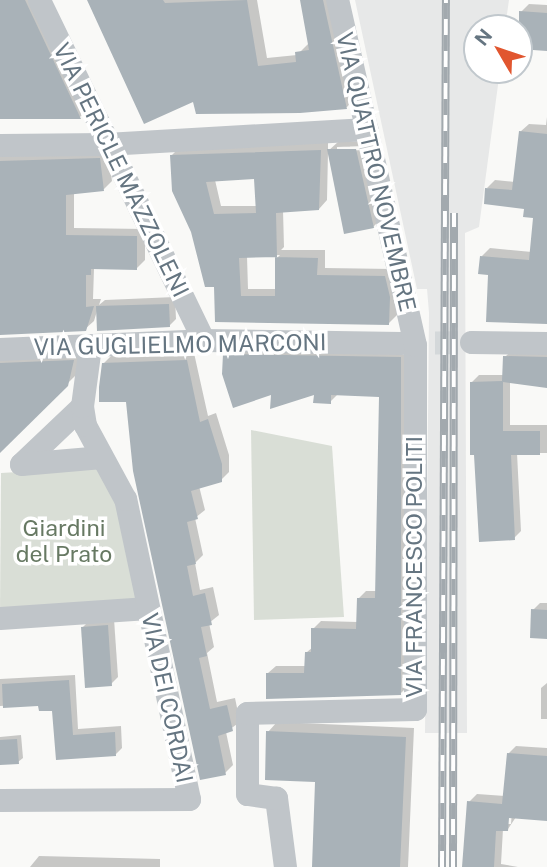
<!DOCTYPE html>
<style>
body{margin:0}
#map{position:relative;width:547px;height:867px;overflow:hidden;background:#f9f9f7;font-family:"Public Sans",sans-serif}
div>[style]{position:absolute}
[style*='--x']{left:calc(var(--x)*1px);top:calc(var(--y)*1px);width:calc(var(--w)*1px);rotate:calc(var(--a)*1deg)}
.built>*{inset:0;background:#e7e8e8}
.green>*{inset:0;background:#d9ded6}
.shadow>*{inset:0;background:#0003}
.building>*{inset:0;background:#a9b2b8}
.minor-tunnel>*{height:23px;margin-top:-11.5px;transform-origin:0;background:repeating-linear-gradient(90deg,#d4d8da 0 23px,transparent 0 34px)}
.minor>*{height:23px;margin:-11.5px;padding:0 11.5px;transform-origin:11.5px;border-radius:11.5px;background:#c0c5c9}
.rail>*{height:8px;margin-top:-4px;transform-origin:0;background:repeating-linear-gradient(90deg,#fff 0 16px,#a2a9ae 0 32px);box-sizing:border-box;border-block:2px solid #a2a9ae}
span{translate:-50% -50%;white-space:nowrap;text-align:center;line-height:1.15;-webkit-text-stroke:7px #fff;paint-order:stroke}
.street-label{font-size:23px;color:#657581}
.park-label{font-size:23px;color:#677963}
.north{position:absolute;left:463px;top:14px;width:70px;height:70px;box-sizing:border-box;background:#fff;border:2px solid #c1c8cd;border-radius:50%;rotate:309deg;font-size:19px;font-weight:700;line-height:28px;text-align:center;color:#657581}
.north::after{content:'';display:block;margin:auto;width:24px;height:32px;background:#e1562f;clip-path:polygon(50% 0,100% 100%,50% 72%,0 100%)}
</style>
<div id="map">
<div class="built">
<i style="clip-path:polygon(355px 0,509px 0,505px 28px,477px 28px,477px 70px,500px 70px,479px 227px,465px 233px,467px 733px,425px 733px,429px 313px,427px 289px,417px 289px)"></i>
</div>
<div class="green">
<i style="clip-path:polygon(251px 430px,332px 446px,344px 617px,254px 620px)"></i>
<i style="clip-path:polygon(103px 467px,121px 500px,141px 602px,0 611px,1px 473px)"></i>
</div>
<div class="shadow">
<i style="clip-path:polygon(0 0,35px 0,86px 111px,80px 117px,0 119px)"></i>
<i style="clip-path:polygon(90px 0,257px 0,267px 58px,297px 55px,309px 43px,302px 0,333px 0,355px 98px,347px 107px,195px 100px)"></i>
<i style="clip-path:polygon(529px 4px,547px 5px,547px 49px,519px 47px,521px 12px)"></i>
<i style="clip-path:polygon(547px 117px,547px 322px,489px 273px,482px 256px,490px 248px,532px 252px,534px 217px,526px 207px,487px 188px,495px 180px,515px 182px,520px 132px,529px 124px,546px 125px)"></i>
<i style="clip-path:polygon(evenodd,365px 141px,382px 218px,373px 227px,328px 152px,327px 200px,319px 209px,283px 210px,284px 247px,281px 250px,325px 250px,325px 268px,393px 269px,397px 315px,389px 323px,216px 320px,216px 285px,171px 156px,179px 148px,328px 142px,328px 151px,338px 142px,365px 141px,365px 146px,365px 150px,337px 151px,337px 147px,365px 146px,365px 141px,256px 177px,257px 206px,221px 206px,215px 180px,256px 177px,365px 141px,280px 255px,277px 258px,276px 289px,248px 289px,247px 256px,280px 255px)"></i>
<i style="clip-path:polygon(108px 151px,112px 181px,104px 189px,74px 192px,74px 228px,145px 229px,145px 260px,137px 268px,94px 269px,93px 299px,101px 299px,99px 305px,105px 300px,175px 297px,176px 319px,169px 326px,97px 311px,94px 321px,85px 329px,0 333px,0 154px)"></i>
<i style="clip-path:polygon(232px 347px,408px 350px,408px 686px,400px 694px,268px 673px,276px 666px,306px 666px,307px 652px,313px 647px,313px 629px,321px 621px,358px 622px,359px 598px,366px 591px,377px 591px,381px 396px,338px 394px,330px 402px,316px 393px,273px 393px,225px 355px)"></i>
<i style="clip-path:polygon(0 350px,82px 351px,76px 375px,4px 446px,0 446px)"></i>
<i style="clip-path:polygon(512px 350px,547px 351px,547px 386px,510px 381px,510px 425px,547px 425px,547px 453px,517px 453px,521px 531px,514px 538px,472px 382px,479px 375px,504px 375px,505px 357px)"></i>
<i style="clip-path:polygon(194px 353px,208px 416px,216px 413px,229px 455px,229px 472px,221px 480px,199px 486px,205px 510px,195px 518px,203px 555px,195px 563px,200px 590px,213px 587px,219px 615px,209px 623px,214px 647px,207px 653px,217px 702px,235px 698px,240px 722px,226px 732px,233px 765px,225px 773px,127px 400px,104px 363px,111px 356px)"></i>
<i style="clip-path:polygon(540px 603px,547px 603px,547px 637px,533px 610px)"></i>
<i style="clip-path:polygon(114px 619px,118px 677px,111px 684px,83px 627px,90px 620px)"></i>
<i style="clip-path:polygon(75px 675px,78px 729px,121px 726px,122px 748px,116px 754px,57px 759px,53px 709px,40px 704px,0 706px,0 679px)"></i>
<i style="clip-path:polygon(547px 683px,547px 719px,541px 719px,541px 688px)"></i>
<i style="clip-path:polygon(277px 722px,414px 728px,408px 867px,313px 867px,317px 780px,268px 732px)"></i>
<i style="clip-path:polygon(21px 735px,23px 758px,18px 762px,0 763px,0 737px)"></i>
<i style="clip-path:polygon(evenodd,516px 746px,547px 748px,547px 819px,516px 817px,508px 829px,503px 829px,501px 864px,518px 867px,464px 867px,469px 802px,477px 794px,505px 796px,508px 754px,516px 746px,509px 809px,512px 810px,511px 824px,507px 824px,509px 809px)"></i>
<i style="clip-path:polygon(39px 856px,160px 859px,160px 867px,30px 867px)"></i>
</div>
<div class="building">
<i style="clip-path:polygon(0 0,25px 0,81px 119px,0 119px)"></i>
<i style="clip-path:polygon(87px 0,163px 0,165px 3px,247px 0,258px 66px,296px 62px,295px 52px,309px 50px,300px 0,323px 0,347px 109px,300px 113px,196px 114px,193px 102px,144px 124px)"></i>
<i style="clip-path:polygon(519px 11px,547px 13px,547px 51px,519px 49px)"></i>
<i style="clip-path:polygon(519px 131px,547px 134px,547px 324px,486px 322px,488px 275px,478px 274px,480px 256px,529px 260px,533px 218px,523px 217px,524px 209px,484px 204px,485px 188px,512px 190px)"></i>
<i style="clip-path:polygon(327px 149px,356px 149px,374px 228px,344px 234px)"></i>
<i style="clip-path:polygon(evenodd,321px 150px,319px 210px,276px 213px,277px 257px,239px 258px,241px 296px,275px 296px,275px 257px,318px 258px,317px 275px,385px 276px,390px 297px,389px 325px,215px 322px,214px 287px,205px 287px,191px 232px,172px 191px,170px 155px,321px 150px,254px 179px,256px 213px,214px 214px,206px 182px,254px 179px)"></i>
<i style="clip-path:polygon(100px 158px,104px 191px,66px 195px,66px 235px,137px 236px,137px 270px,91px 269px,91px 275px,86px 275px,86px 307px,94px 306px,86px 331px,0 335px,0 161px)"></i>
<i style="clip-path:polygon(169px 304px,170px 327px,97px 331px,96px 306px)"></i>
<i style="clip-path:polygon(223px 354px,401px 357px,401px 695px,266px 699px,266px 673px,304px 673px,305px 652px,311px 652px,311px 628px,356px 629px,357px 598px,375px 598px,379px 397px,331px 395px,331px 404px,313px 403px,314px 395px,270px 409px,271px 395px,233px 408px,222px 374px)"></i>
<i style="clip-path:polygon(503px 356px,547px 357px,547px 388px,503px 382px,503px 431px,540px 431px,540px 455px,511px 455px,515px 540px,479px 542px,474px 455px,470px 455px,470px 382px,502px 381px)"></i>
<i style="clip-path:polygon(74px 360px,68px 386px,0 453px,0 363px)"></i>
<i style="clip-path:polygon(187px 360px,200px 422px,208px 419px,222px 464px,222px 482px,191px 491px,198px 519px,187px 522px,196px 564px,187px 566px,193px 596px,205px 593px,212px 625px,201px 627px,207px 656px,199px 658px,210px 709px,227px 705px,233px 731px,218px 736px,226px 775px,200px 780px,133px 471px,126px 402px,99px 402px,99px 387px,102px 363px)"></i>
<i style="clip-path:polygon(531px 609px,547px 610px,547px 639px,530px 638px)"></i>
<i style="clip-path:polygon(108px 625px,112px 686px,85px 688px,81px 627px)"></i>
<i style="clip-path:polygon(69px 680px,73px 735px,115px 732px,116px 756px,56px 760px,52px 711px,39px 711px,38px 706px,3px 708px,2px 684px)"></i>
<i style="clip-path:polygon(266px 731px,406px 737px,400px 867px,312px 867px,315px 782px,265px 780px)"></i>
<i style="clip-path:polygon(17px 739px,19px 764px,0 765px,0 740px)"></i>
<i style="clip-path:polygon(507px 753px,547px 756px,547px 821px,509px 818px,508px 831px,496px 831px,494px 867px,462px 867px,467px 801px,502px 804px)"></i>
</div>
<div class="minor-tunnel">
<i style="--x:401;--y:343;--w:70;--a:-0.8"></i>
</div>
<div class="minor">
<i style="--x:39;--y:0;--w:377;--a:64.2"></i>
<i style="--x:0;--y:145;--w:106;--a:-0.5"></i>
<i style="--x:106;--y:144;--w:261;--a:-3.3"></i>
<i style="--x:471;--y:342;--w:76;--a:0.8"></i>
<i style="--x:0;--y:349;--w:203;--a:-2.5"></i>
<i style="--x:203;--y:340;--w:198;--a:0.9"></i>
<i style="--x:82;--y:406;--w:84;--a:136.4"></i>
<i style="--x:21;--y:464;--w:81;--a:-4.9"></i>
<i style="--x:0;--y:618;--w:148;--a:-3.9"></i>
<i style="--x:0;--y:800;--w:189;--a:-0.3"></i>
<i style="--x:189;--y:799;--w:307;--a:-102"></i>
<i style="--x:125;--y:499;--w:84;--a:-118.4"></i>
<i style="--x:85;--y:425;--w:19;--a:-99"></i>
<i style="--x:82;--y:406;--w:61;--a:-82.4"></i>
<i style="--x:285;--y:867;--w:70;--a:-97.4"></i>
<i style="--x:276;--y:798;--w:29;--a:-172"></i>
<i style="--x:247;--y:794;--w:81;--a:-90"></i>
<i style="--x:247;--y:713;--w:168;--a:-1.4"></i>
<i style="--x:415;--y:709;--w:364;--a:-90"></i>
<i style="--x:415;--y:345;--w:354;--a:-102.7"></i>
</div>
<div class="rail">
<i style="--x:442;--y:867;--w:867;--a:-89.74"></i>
<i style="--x:453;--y:867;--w:654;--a:-89.91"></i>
</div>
<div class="street-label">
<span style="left:121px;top:170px;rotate:64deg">VIA PERICLE MAZZOLENI</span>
<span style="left:376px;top:172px;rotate:77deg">VIA QUATTRO NOVEMBRE</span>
<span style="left:180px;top:345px;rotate:-1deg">VIA GUGLIELMO MARCONI</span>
<span style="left:414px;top:567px;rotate:-90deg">VIA FRANCESCO POLITI</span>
<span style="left:167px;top:698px;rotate:78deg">VIA DEI CORDAI</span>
</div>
<div class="park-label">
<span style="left:64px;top:541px">Giardini<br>del Prato</span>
</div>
<div class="north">N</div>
</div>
